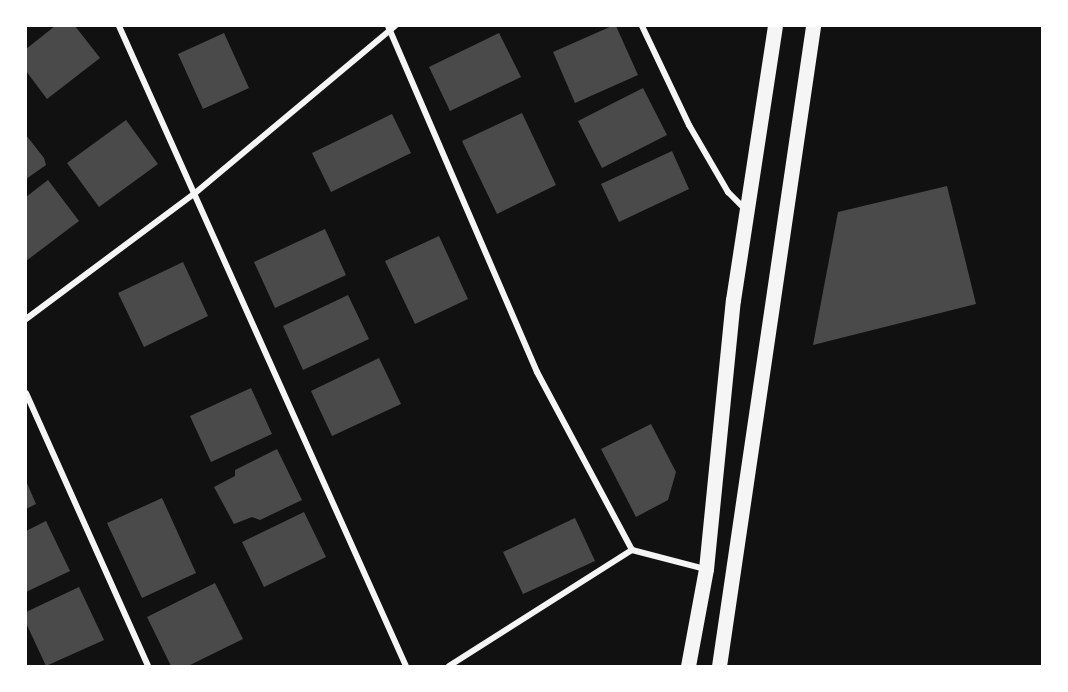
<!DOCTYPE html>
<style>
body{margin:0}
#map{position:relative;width:1068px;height:692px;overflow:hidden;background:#111;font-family:"Nunito Sans",sans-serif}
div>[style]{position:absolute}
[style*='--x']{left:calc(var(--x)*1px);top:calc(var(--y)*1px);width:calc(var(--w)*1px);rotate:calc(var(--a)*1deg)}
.building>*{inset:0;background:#4a4a4a}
.minor>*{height:6px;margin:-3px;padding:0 3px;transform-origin:3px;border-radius:3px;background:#f5f5f5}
.primary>*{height:15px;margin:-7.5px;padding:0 7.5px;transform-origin:7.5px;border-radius:7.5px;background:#f5f5f5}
span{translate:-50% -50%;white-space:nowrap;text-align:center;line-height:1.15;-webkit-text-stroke:4.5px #fff;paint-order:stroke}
.frame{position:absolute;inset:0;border:27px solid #fff;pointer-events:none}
</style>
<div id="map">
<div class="building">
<i style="clip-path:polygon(55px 26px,75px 26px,100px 58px,47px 99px,26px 71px,26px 49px)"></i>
<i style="clip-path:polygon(612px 26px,616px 26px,638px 75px,575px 103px,553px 52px)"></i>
<i style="clip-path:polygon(224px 33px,249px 88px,203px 109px,178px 54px)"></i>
<i style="clip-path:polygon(499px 33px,521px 77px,450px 111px,429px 67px)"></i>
<i style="clip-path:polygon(643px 88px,667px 135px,602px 168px,578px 121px)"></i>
<i style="clip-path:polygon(522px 113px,556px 185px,497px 214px,462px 141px)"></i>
<i style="clip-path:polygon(392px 114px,411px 153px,331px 192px,312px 153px)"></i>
<i style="clip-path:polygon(126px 120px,158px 164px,99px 207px,67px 163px)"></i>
<i style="clip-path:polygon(26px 135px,44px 158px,46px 165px,26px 179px)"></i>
<i style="clip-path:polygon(672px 151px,689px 189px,619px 222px,601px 184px)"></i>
<i style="clip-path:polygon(48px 180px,79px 221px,26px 261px,26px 197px)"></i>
<i style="clip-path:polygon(947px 186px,976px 304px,813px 345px,838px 212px)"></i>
<i style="clip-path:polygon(325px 229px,346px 275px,275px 308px,254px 262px)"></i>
<i style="clip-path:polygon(439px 236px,468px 299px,415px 324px,385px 261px)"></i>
<i style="clip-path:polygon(183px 262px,208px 316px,144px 347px,118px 293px)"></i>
<i style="clip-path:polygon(348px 295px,369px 339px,303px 370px,283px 326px)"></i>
<i style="clip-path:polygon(379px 358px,401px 404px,332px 436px,311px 391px)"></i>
<i style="clip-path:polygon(251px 388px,272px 434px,211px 462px,190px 416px)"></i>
<i style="clip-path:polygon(651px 424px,676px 472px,668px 500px,636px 517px,601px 449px)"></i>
<i style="clip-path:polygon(277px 449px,302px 500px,260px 520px,252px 517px,234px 524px,214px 487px,235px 476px,235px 470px)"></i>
<i style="clip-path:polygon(26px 481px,36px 504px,26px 509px)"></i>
<i style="clip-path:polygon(162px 498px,196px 573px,142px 598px,107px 523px)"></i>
<i style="clip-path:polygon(304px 512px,326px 557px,264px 587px,242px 542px)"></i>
<i style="clip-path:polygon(575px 518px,595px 561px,523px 594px,503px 552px)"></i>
<i style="clip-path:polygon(46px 521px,70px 571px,26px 592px,26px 531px)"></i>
<i style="clip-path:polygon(215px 583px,243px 639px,188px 666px,171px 666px,147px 617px)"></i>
<i style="clip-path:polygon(79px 587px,104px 640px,46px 666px,26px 623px,26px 612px)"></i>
</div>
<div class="minor">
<i style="--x:119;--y:26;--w:701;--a:65.85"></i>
<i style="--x:388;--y:26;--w:377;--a:66.7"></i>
<i style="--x:537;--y:372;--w:202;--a:61.9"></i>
<i style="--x:642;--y:26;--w:110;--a:64.6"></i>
<i style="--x:689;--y:125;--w:78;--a:59.8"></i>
<i style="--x:728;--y:192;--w:23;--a:45"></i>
<i style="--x:26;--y:319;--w:209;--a:-36.7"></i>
<i style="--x:194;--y:194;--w:262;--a:-39.9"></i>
<i style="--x:26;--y:393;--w:299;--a:65.9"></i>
<i style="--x:449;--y:666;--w:217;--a:-32.4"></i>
<i style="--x:632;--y:550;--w:75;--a:14.6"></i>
</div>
<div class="primary">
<i style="--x:688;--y:666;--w:99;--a:-79.5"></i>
<i style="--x:706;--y:569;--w:270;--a:-84.3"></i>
<i style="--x:733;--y:300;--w:277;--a:-81.3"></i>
<i style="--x:719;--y:666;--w:647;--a:-81.64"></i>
</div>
<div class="frame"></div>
</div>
